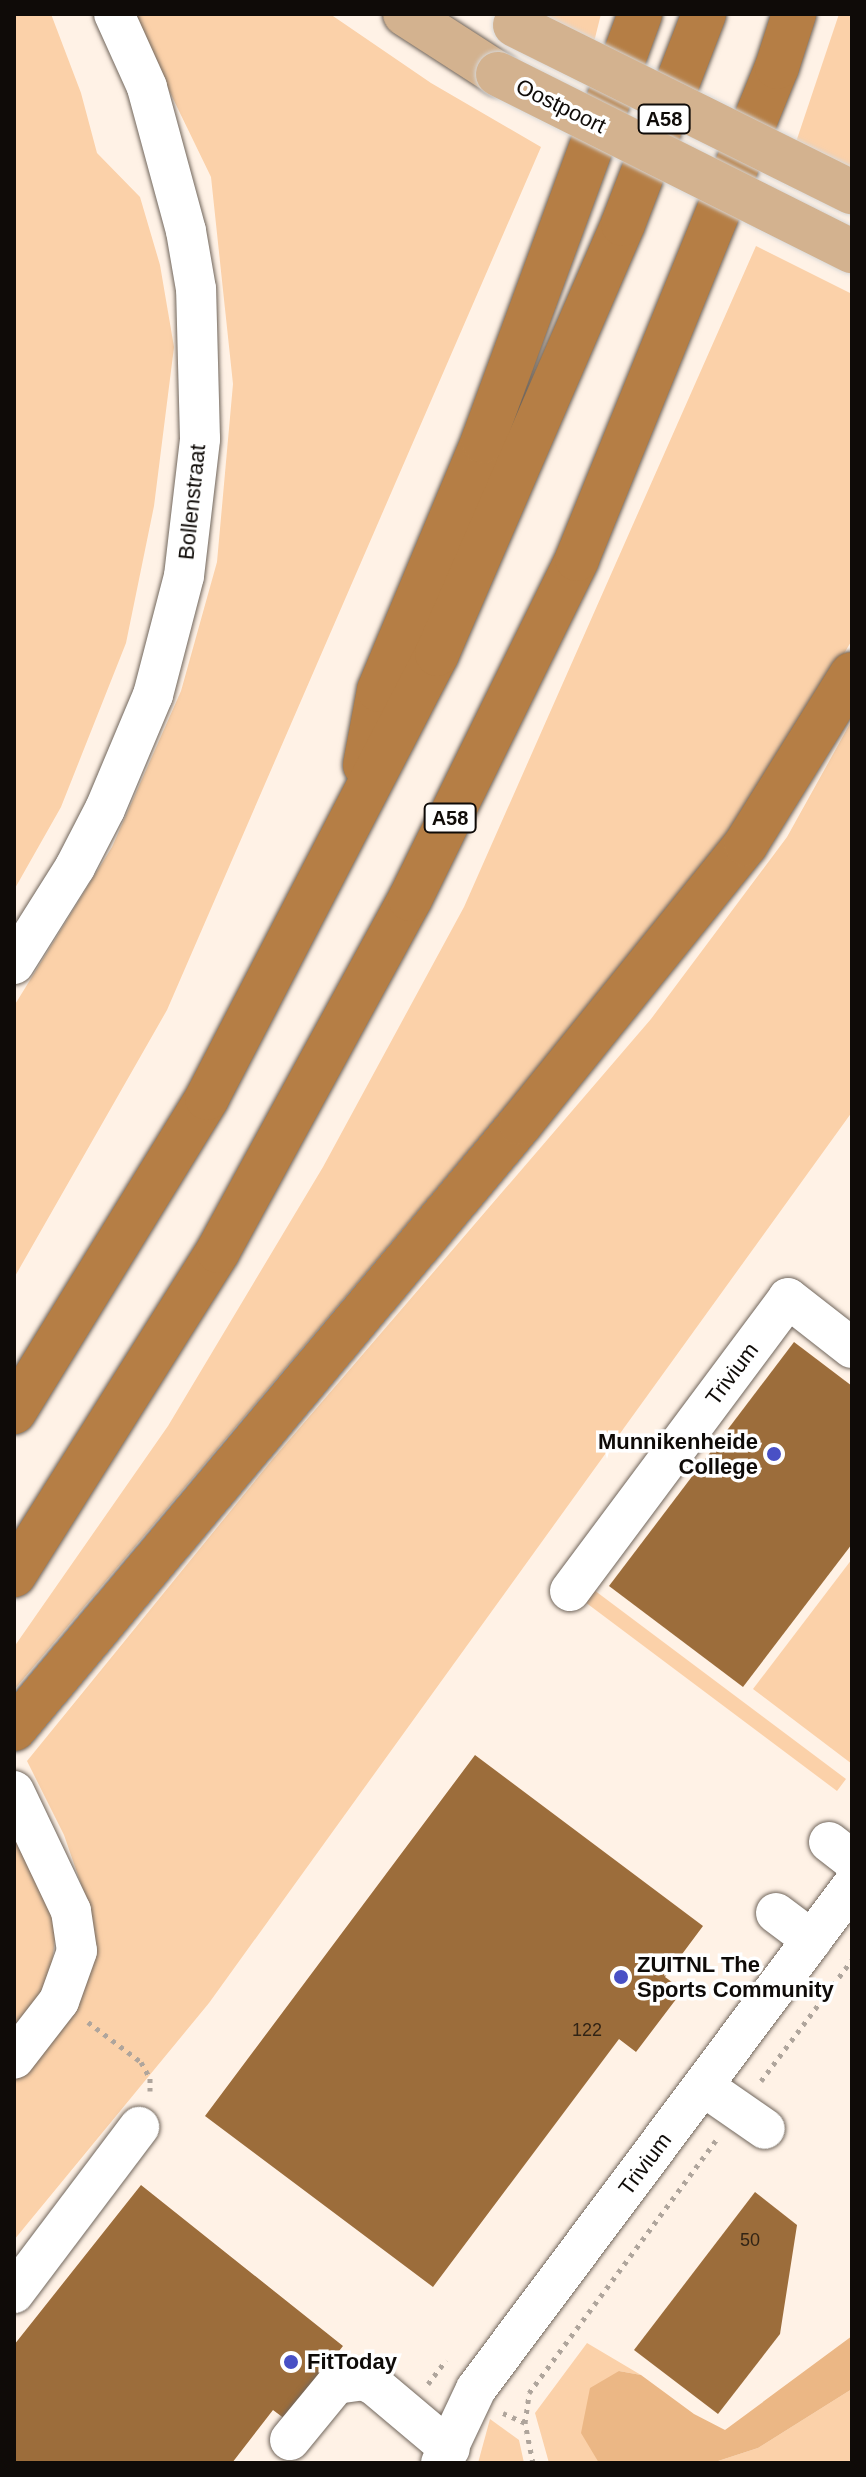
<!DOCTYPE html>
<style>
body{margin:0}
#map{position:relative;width:866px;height:2477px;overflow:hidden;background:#fff2e6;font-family:Arial,sans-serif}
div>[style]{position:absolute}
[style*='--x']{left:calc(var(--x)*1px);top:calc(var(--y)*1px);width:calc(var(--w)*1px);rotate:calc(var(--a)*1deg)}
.green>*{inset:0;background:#fbd1a9}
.water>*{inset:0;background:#ebb785}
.building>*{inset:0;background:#9c6d3b}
.path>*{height:5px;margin-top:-2.5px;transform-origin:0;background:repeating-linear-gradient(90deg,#afa59c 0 4px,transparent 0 10px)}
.roads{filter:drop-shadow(0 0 2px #71665c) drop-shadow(0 0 2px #71665c)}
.minor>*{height:40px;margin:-20px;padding:0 20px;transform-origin:20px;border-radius:20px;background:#fff}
.major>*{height:44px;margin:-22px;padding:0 22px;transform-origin:22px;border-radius:22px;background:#d3b28f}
.highway>*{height:44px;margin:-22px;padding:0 22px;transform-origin:22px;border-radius:22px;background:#b57e45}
.bridges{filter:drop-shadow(0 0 2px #d9d8d7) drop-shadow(0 0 2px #d9d8d7)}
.major-bridge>*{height:44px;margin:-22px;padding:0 22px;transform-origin:22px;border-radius:22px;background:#d3b28f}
.dots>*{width:22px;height:22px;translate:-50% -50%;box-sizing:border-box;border:4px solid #fff;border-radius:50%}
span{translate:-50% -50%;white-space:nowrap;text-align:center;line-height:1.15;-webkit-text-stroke:7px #fff;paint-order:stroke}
.number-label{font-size:18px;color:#322415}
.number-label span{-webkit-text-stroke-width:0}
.shield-label span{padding:2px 6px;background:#fff;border:2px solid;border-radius:6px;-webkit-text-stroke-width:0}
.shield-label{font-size:20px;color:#0f0b08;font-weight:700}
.street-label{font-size:22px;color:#0f0b08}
.poi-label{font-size:22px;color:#0f0b08;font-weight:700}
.right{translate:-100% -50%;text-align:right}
.left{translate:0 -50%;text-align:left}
.frame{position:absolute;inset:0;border:16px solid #0f0b08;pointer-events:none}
</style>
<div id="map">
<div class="green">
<i style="clip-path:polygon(14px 14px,51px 14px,81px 93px,97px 153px,140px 197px,160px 265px,174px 347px,154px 506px,126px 643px,61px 807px,14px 890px)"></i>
<i style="clip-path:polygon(132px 14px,330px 14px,431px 83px,541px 147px,167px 1010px,14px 1278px,14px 1006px,112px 847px,181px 691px,217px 562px,233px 384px,211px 177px)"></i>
<i style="clip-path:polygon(520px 14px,601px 14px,592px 50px)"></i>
<i style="clip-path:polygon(839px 14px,852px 14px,852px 180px,793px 151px)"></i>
<i style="clip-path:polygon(756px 246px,852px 294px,852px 640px,774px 774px,724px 848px,14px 1690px,14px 1647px,168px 1426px,323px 1167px,464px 907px)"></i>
<i style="clip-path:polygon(852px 720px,852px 1112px,209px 2003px,14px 2240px,14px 2079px,65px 2019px,89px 1907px,64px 1835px,27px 1761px,272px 1460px,651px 1019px,787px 837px)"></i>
<i style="clip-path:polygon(852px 1559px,852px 1764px,753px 1689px)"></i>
<i style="clip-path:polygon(594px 1590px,846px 1779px,837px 1791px,585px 1602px)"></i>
<i style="clip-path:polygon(14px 1835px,49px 1906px,56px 1932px,51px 1970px,40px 1995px,14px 2031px)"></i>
<i style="clip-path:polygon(587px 2343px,641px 2375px,619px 2371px,599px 2463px,549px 2463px,535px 2413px)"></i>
<i style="clip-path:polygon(852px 2389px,852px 2463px,712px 2463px,758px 2448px)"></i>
<i style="clip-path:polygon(490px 2419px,519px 2440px,524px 2463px,478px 2463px)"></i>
</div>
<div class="water">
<i style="clip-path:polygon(852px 2336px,852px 2389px,758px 2448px,712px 2463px,599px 2463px,581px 2433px,590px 2388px,619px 2371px,641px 2375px,694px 2414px,725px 2430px)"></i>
</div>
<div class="building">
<i style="clip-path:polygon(794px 1342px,852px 1386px,852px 1544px,743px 1687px,609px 1586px)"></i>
<i style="clip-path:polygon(475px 1755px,703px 1926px,665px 1977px,683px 1990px,636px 2052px,619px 2039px,433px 2287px,205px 2116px)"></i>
<i style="clip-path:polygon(141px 2185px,343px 2346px,285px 2419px,273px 2410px,232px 2463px,14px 2463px,14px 2345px)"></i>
<i style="clip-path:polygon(755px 2192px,797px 2225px,780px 2334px,718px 2414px,634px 2350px)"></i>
</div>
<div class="path">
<i style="--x:88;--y:2022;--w:66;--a:37"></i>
<i style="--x:141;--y:2062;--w:18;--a:61"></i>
<i style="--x:150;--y:2078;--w:13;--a:90"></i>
<i style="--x:761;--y:2081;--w:151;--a:-53.1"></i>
<i style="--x:428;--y:2384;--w:30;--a:-53"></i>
<i style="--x:503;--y:2413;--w:24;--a:24"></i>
<i style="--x:533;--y:2463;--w:41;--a:-101.3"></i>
<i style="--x:525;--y:2423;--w:30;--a:-82"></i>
<i style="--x:529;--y:2393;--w:315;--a:-53.5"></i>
</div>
<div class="roads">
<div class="minor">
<i style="--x:14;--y:964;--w:115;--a:-57.8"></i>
<i style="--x:75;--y:867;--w:65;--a:-62.7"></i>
<i style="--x:105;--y:809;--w:124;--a:-67.2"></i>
<i style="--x:153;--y:695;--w:123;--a:-75.4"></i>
<i style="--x:184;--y:576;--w:138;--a:-83.3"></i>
<i style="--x:200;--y:439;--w:150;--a:-91.5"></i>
<i style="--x:196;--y:289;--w:59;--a:-99.8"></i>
<i style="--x:186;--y:231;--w:149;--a:-105.2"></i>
<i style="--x:147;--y:87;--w:80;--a:-114.3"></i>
<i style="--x:570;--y:1591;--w:365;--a:-53.3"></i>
<i style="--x:788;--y:1298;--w:81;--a:38"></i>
<i style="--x:14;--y:1791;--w:133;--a:64.6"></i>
<i style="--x:71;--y:1911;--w:40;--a:81.5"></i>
<i style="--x:77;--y:1951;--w:53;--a:109.8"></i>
<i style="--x:59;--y:2001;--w:73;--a:127.8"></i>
<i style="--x:829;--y:1842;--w:29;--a:38"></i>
<i style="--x:776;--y:1913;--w:45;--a:36.9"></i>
<i style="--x:703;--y:2086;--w:75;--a:34.7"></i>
<i style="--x:14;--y:2293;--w:208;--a:-53"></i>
<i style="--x:290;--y:2440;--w:72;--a:-50.6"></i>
<i style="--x:336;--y:2384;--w:27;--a:-8"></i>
<i style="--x:363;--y:2380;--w:12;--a:24"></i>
<i style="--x:374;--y:2385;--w:99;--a:40.1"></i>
<i style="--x:441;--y:2463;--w:82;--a:-64.7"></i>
<i style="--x:476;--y:2389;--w:628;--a:-53.22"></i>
</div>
<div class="major">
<i style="--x:405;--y:14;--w:111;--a:32.8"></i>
</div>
<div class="highway">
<i style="--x:365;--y:765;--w:76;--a:-79.4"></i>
<i style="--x:379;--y:690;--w:270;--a:-67.3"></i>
<i style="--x:483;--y:441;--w:455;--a:-69.8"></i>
<i style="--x:14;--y:1412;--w:369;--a:-58.4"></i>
<i style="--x:207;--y:1098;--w:500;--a:-62.62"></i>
<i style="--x:437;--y:654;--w:469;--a:-66.6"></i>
<i style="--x:623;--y:224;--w:225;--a:-68.9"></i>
<i style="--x:14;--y:1575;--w:383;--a:-57.8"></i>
<i style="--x:218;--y:1251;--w:401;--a:-61.4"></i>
<i style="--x:410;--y:899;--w:379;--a:-63.8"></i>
<i style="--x:577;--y:559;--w:531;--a:-67.88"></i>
<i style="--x:777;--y:67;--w:56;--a:-72.2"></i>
<i style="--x:14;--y:1729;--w:790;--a:-50.08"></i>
<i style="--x:521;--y:1123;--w:358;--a:-51.1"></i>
<i style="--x:746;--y:844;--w:200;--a:-58.1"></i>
</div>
</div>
<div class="bridges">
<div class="major-bridge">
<i style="--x:515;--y:25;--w:376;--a:26.4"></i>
<i style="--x:498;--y:74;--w:396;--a:26.6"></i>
</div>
</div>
<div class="dots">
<i style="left:774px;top:1454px;background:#4950c5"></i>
<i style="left:621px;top:1977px;background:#4950c5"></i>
<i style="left:291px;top:2362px;background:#4950c5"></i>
</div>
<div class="number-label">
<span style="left:587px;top:2030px">122</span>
<span style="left:750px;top:2240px">50</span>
</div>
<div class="shield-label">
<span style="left:664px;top:119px">A58</span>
<span style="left:450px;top:818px">A58</span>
</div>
<div class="street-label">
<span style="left:561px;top:106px;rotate:26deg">Oostpoort</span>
<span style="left:192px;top:502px;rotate:-84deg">Bollenstraat</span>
<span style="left:732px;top:1374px;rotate:-53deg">Trivium</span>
<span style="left:645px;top:2164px;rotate:-53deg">Trivium</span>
</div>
<div class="poi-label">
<span class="right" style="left:758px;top:1454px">Munnikenheide<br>College</span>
<span class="left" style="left:637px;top:1977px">ZUITNL The<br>Sports Community</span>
<span class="left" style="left:307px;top:2362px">FitToday</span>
</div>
<div class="frame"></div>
</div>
